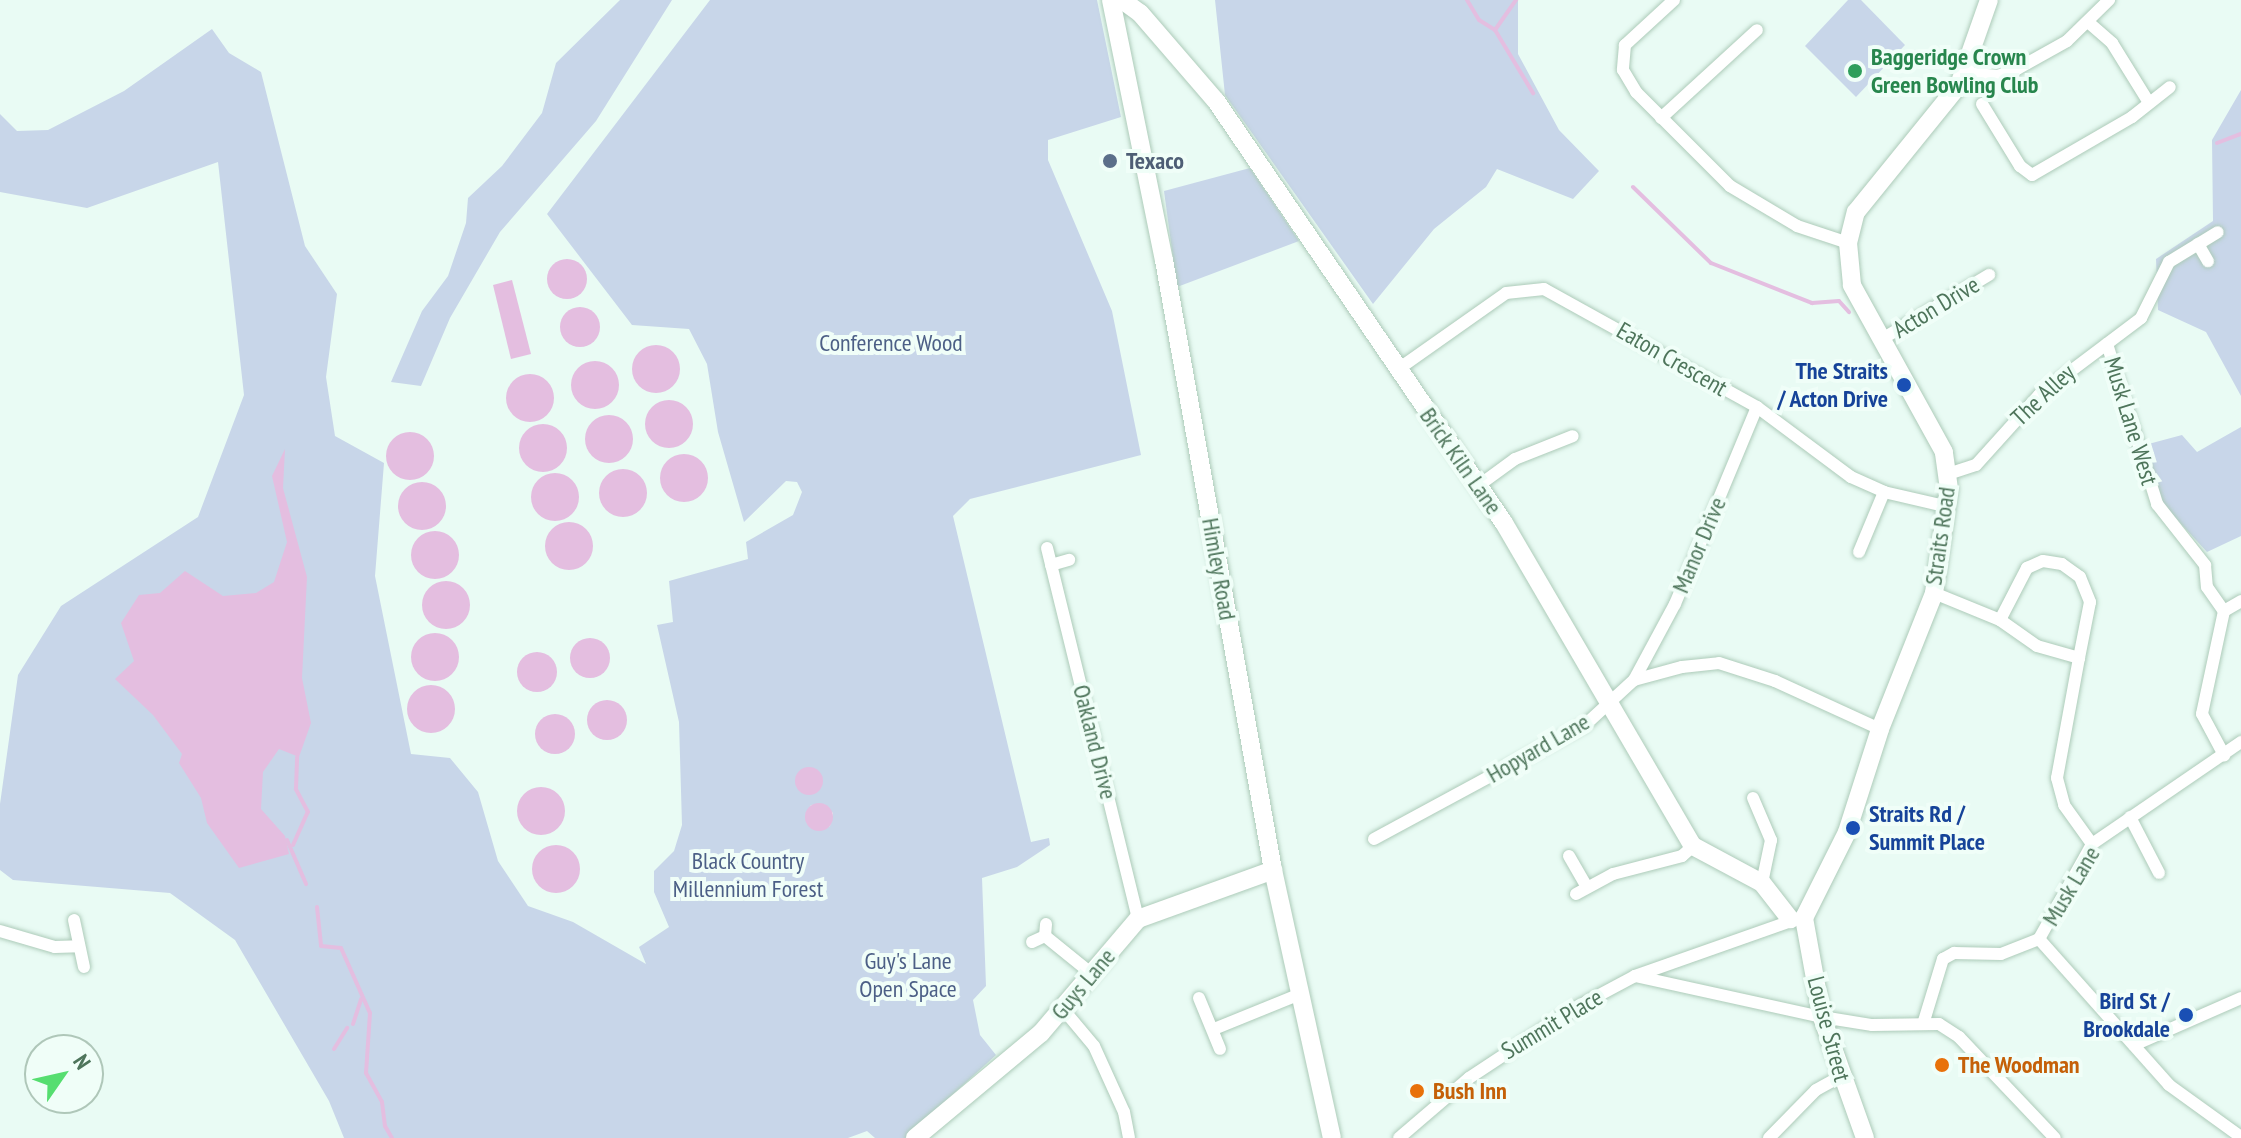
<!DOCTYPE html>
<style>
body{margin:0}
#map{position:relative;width:2241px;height:1138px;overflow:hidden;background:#e9fbf4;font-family:"PT Sans Narrow",sans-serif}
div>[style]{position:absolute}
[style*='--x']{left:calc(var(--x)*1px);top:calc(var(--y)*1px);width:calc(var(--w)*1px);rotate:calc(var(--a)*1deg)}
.green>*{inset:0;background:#c8d6e9}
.water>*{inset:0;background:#e4bee0}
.round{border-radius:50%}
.stream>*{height:4px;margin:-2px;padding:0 2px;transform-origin:2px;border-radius:2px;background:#e4bee0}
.roads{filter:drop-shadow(0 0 2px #adcbb9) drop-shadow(0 0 2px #adcbb9)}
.street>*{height:12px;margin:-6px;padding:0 6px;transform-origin:6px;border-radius:6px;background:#fff}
.secondary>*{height:18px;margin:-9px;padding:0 9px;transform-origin:9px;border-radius:9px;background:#fff}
.dots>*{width:22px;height:22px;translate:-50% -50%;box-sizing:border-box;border:4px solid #f0fef8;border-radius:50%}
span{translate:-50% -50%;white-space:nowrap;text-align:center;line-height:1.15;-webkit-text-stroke:8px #f0fef8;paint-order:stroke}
.leisure-label{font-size:24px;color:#27864d;font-weight:700}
.left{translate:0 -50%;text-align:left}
.service-label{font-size:24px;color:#4e5e75;font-weight:700}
.street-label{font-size:24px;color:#4e755b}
.park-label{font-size:24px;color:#4c5f86}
.transit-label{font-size:24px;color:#164399;font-weight:700}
.right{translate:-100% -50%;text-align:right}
.food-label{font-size:24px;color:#c56008;font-weight:700}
.north{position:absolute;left:24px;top:1034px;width:80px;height:80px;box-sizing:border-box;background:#f0fef8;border:2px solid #afc7b9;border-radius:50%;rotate:56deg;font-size:22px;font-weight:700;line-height:32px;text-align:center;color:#4e755b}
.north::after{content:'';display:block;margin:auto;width:28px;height:36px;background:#56de70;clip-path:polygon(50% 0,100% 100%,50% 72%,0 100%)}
</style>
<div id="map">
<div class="green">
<i style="clip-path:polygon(620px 0,672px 0,596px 121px,500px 232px,450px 318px,421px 386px,391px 382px,422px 311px,448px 276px,466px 223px,468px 198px,502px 166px,542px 113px,556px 63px)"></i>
<i style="clip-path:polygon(evenodd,710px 0,1097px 0,1121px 117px,1048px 140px,1048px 160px,1112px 311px,1141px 455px,970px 499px,953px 516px,1031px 842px,1049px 838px,1050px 845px,1017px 867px,982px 878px,986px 986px,973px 1000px,980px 1035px,996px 1055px,905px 1138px,875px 1138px,867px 1131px,848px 1138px,344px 1138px,329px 1101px,235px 940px,170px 893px,13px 880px,0 870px,0 804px,18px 675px,61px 606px,198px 517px,244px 395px,218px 162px,87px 208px,0 192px,0 114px,17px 131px,48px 130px,124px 91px,212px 29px,229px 53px,261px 72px,305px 246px,337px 294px,326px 377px,335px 436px,384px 463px,375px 576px,411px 754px,450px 758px,478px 792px,498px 861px,528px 906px,573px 922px,646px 964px,639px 947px,669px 927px,654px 892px,654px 871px,674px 851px,682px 825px,679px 722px,657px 625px,673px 622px,669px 581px,748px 559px,746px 542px,793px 515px,802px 492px,797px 482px,786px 481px,744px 522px,718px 432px,707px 364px,689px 329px,632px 325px,547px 214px,710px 0,824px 804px,833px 813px,830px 826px,822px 830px,806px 813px,811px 805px,824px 804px)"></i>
<i style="clip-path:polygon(1215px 0,1518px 0,1518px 54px,1559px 130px,1599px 171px,1573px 199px,1497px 169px,1486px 187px,1434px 229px,1373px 304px,1225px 95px)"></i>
<i style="clip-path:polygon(1848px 0,1861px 0,1905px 45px,1856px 97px,1805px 46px)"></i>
<i style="clip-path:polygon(2241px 90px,2241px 396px,2206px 332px,2158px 310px,2156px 259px,2213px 221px,2212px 140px)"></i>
<i style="clip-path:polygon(1250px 168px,1299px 241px,1177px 287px,1164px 191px)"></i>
<i style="clip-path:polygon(2241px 427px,2241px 536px,2207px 552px,2159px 500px,2141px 446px,2182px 435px,2197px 452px)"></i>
</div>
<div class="water">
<i class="round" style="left:547px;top:259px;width:40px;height:40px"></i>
<i style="clip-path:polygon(512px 280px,531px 354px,511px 359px,493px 285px)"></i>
<i class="round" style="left:560px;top:307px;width:40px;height:40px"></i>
<i class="round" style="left:632px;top:345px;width:48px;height:48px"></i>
<i class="round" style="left:571px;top:361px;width:48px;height:48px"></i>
<i class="round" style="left:506px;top:374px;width:48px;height:48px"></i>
<i class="round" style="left:645px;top:400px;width:48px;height:48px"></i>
<i class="round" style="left:585px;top:415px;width:48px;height:48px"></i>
<i class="round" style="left:519px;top:424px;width:48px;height:48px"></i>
<i class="round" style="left:386px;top:432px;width:48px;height:48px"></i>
<i style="clip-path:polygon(285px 449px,283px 488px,307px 577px,302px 678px,311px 723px,299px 757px,279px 749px,263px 772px,261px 809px,285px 836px,289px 854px,239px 868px,207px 823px,201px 798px,179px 763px,182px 754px,153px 715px,115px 679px,134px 661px,121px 623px,139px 595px,160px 593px,185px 571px,223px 596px,256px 593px,274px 582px,287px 542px,272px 476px)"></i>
<i class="round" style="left:660px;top:454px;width:48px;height:48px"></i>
<i class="round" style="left:599px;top:469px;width:48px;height:48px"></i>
<i class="round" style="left:531px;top:473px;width:48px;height:48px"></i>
<i class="round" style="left:398px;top:482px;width:48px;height:48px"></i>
<i class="round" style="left:545px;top:522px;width:48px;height:48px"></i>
<i class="round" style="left:411px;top:531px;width:48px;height:48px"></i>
<i class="round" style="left:422px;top:581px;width:48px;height:48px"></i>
<i class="round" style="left:411px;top:633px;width:48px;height:48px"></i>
<i class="round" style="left:570px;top:638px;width:40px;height:40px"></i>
<i class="round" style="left:517px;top:652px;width:40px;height:40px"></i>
<i class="round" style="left:407px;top:685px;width:48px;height:48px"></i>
<i class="round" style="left:587px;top:700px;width:40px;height:40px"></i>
<i class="round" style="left:535px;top:714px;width:40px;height:40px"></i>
<i class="round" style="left:795px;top:767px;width:28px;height:28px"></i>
<i class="round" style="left:517px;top:787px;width:48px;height:48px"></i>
<i class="round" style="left:805px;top:803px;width:28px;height:28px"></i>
<i class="round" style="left:532px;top:845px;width:48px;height:48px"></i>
</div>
<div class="stream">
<i style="--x:1467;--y:0;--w:23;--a:59"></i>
<i style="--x:1479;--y:20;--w:19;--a:32"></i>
<i style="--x:1495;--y:30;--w:74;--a:58.9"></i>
<i style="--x:1495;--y:30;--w:37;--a:-55"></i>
<i style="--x:2217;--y:143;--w:26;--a:-21"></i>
<i style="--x:1633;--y:187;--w:109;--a:44.3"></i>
<i style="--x:1711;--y:263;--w:109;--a:21.6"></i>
<i style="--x:1812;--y:303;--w:27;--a:-4"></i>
<i style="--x:1839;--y:301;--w:15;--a:48"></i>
<i style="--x:287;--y:840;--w:48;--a:66.6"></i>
<i style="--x:293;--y:845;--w:36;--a:-66"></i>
<i style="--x:308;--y:812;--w:26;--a:-118"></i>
<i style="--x:296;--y:789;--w:32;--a:-88"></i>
<i style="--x:317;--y:907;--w:39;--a:84"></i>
<i style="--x:321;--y:946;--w:20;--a:6"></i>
<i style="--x:341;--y:948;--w:71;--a:66"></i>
<i style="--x:370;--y:1013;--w:60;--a:93.8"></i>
<i style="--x:366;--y:1073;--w:33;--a:61"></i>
<i style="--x:382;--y:1102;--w:24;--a:83"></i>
<i style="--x:385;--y:1126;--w:14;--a:60"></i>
<i style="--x:353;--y:1024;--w:26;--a:-72"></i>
<i style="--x:334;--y:1049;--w:25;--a:-58"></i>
</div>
<div class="roads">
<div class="street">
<i style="--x:1674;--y:0;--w:67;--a:137.4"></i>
<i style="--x:1625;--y:45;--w:25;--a:95"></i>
<i style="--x:1623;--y:70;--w:26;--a:59"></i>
<i style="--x:1636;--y:92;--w:133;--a:45"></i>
<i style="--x:1730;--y:186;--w:78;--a:30.8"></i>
<i style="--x:1797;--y:226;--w:54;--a:18.4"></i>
<i style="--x:2088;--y:22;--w:32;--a:41"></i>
<i style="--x:2112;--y:43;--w:68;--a:58.2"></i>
<i style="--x:1965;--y:73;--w:33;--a:5"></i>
<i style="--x:1998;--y:76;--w:20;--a:-20"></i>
<i style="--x:2017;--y:69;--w:57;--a:-29.2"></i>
<i style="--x:2067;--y:41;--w:59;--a:-44.3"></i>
<i style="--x:1982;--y:104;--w:73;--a:58.5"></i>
<i style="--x:2020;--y:166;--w:15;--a:37"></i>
<i style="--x:2032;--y:175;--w:116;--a:-30.1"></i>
<i style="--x:2132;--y:117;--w:48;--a:-38.3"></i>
<i style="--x:1661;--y:118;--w:130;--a:-42.5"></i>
<i style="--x:2198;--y:244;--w:20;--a:60"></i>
<i style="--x:1882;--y:339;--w:125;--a:-30.9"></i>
<i style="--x:2107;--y:344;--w:168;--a:72.6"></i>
<i style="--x:2157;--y:504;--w:78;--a:51.8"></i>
<i style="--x:2205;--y:565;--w:22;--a:85"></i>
<i style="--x:2207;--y:587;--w:29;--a:55"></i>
<i style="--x:2224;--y:611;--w:105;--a:102.1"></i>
<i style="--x:2202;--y:714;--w:47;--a:61.8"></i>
<i style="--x:1397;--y:370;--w:133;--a:-35.2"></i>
<i style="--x:1506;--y:293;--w:38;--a:-6"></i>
<i style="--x:1544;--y:289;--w:244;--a:29"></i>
<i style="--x:1757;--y:407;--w:117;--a:36.7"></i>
<i style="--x:1851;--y:477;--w:36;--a:24"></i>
<i style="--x:1884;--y:492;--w:67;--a:13"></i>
<i style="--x:1948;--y:474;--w:29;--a:-18"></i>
<i style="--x:1976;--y:465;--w:94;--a:-48"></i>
<i style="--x:2039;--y:395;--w:128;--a:-37"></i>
<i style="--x:2141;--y:318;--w:63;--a:-63.4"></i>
<i style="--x:2169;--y:262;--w:57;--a:-31.5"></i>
<i style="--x:1478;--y:486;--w:46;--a:-36.1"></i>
<i style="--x:1515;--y:459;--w:62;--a:-21.6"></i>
<i style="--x:1047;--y:548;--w:382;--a:76.2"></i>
<i style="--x:1859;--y:552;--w:65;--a:-67.4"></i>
<i style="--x:1051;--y:565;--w:19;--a:-16"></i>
<i style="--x:1934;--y:593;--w:71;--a:22.2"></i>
<i style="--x:2000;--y:620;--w:45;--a:35.1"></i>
<i style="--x:2037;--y:646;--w:44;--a:15.9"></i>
<i style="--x:2079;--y:658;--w:122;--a:100.4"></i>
<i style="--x:2057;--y:778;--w:28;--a:75"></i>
<i style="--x:2064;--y:805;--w:48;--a:54.3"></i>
<i style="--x:2224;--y:611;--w:20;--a:-30"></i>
<i style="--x:2000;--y:620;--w:59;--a:-62.6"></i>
<i style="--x:2027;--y:568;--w:17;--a:-24"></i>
<i style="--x:2043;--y:561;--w:19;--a:9"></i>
<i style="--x:2062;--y:564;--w:22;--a:36"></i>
<i style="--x:2080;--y:577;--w:27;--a:68"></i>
<i style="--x:2090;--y:602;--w:57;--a:101.1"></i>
<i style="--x:1634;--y:680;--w:86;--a:-61.7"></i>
<i style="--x:1675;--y:604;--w:213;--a:-67.4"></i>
<i style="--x:1753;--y:798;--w:46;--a:66.8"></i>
<i style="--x:1771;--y:840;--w:44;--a:101.8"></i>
<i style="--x:2130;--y:817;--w:63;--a:62.6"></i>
<i style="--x:1374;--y:839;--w:240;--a:-28.4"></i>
<i style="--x:1585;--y:725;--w:67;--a:-42.6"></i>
<i style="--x:1634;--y:680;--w:50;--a:-15.2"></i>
<i style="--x:1682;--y:667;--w:37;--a:-6"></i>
<i style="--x:1719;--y:663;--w:59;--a:17.8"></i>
<i style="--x:1775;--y:681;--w:115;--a:24.6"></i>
<i style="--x:1569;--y:856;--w:36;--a:60"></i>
<i style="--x:1576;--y:894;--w:42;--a:-28.4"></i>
<i style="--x:1613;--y:874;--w:71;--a:-14.6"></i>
<i style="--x:1682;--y:856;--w:15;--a:-42"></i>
<i style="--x:74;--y:920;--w:48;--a:78"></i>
<i style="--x:0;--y:931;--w:57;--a:16.2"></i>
<i style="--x:55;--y:947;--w:24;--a:-2"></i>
<i style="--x:1045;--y:936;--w:60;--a:39"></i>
<i style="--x:2039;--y:939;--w:195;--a:48.3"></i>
<i style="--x:2169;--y:1085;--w:89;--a:35.8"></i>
<i style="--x:1032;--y:942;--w:14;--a:-25"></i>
<i style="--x:1045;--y:936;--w:12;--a:-85"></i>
<i style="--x:1635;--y:976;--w:191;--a:12.4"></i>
<i style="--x:1822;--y:1017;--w:51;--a:9.1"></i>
<i style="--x:1872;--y:1025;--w:67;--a:-0.9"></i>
<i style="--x:1939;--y:1024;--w:24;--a:33"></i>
<i style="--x:1959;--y:1037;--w:139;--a:46.5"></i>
<i style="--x:1199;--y:998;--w:55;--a:67.6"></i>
<i style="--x:1063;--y:1009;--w:48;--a:50"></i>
<i style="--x:1094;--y:1046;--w:72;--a:65.6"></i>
<i style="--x:1124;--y:1112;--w:26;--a:79"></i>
<i style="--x:1924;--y:1021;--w:65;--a:-73"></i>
<i style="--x:1943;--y:959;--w:13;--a:-29"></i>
<i style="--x:1954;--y:953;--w:47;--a:1.2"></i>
<i style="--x:2001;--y:954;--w:41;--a:-21.5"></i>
<i style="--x:2039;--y:939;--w:109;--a:-60.8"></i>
<i style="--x:2092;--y:844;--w:181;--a:-34.4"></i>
<i style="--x:1214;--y:1029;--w:93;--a:-22.1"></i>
<i style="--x:2134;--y:1045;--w:117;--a:-23.7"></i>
<i style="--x:1399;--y:1138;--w:92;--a:-40.6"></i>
<i style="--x:1469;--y:1078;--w:127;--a:-33.4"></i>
<i style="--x:1575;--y:1008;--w:68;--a:-28.1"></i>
<i style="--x:1635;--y:976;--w:172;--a:-19.4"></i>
<i style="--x:1769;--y:1138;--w:67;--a:-45.6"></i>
<i style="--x:1816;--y:1090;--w:29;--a:-29"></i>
</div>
<div class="secondary">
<i style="--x:1111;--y:0;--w:265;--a:78.5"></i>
<i style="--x:1164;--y:260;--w:620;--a:79.87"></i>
<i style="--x:1273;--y:870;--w:274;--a:77.6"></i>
<i style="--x:1122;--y:0;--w:22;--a:36"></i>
<i style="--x:1140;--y:13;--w:116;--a:49.2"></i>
<i style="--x:1216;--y:101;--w:511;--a:55.69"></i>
<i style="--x:1504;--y:523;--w:374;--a:59.7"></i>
<i style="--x:1693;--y:846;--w:78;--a:28.2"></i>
<i style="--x:1762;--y:883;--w:46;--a:52.1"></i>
<i style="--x:915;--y:1138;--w:164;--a:-39.8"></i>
<i style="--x:1041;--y:1033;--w:150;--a:-49.6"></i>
<i style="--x:1138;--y:919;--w:144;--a:-19.9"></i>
<i style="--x:1865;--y:1138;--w:128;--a:-109.6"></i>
<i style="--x:1822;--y:1017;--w:101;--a:-100.3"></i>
<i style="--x:1804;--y:918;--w:96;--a:-63.4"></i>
<i style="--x:1847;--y:832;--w:108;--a:-72.2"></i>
<i style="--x:1880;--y:729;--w:146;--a:-68.3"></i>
<i style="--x:1934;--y:593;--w:105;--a:-81.8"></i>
<i style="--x:1949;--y:489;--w:37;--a:-98"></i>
<i style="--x:1944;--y:452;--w:191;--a:-118.9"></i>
<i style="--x:1852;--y:285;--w:42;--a:-95.4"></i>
<i style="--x:1848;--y:243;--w:32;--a:-76"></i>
<i style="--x:1856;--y:212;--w:164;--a:-51"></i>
<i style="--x:1959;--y:85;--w:90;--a:-70.6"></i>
</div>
</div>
<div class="dots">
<i style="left:1855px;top:71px;background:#2e9e5b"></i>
<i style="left:1110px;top:161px;background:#5c6f8a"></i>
<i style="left:1904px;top:385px;background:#1a4fb4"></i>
<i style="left:1853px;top:828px;background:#1a4fb4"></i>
<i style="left:2186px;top:1015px;background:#1a4fb4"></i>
<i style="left:1942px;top:1065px;background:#e8710a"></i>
<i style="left:1417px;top:1091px;background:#e8710a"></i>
</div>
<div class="leisure-label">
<span class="left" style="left:1871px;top:71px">Baggeridge Crown<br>Green Bowling Club</span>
</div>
<div class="service-label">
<span class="left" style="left:1126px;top:161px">Texaco</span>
</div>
<div class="street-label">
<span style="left:1936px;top:307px;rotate:-31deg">Acton Drive</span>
<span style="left:1672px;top:359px;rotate:30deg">Eaton Crescent</span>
<span style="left:2043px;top:395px;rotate:-43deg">The Alley</span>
<span style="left:2131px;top:421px;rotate:73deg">Musk Lane West</span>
<span style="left:1461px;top:461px;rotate:55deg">Brick Kiln Lane</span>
<span style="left:1940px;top:536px;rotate:-82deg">Straits Road</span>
<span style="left:1699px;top:545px;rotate:-67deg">Manor Drive</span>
<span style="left:1219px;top:569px;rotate:80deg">Himley Road</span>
<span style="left:1095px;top:742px;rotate:76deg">Oakland Drive</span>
<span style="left:1538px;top:748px;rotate:-30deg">Hopyard Lane</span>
<span style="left:2071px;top:886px;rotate:-59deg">Musk Lane</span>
<span style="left:1083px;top:984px;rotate:-50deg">Guys Lane</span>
<span style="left:1552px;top:1024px;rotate:-31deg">Summit Place</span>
<span style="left:1829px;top:1029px;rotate:75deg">Louise Street</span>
</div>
<div class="park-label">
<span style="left:891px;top:343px">Conference Wood</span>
<span style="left:748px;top:875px">Black Country<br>Millennium Forest</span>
<span style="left:908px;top:975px">Guy's Lane<br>Open Space</span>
</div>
<div class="transit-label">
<span class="right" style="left:1888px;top:385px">The Straits<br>/ Acton Drive</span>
<span class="left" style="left:1869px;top:828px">Straits Rd /<br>Summit Place</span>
<span class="right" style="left:2170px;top:1015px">Bird St /<br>Brookdale</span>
</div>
<div class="food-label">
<span class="left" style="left:1958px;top:1065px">The Woodman</span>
<span class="left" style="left:1433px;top:1091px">Bush Inn</span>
</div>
<div class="north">N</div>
</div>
